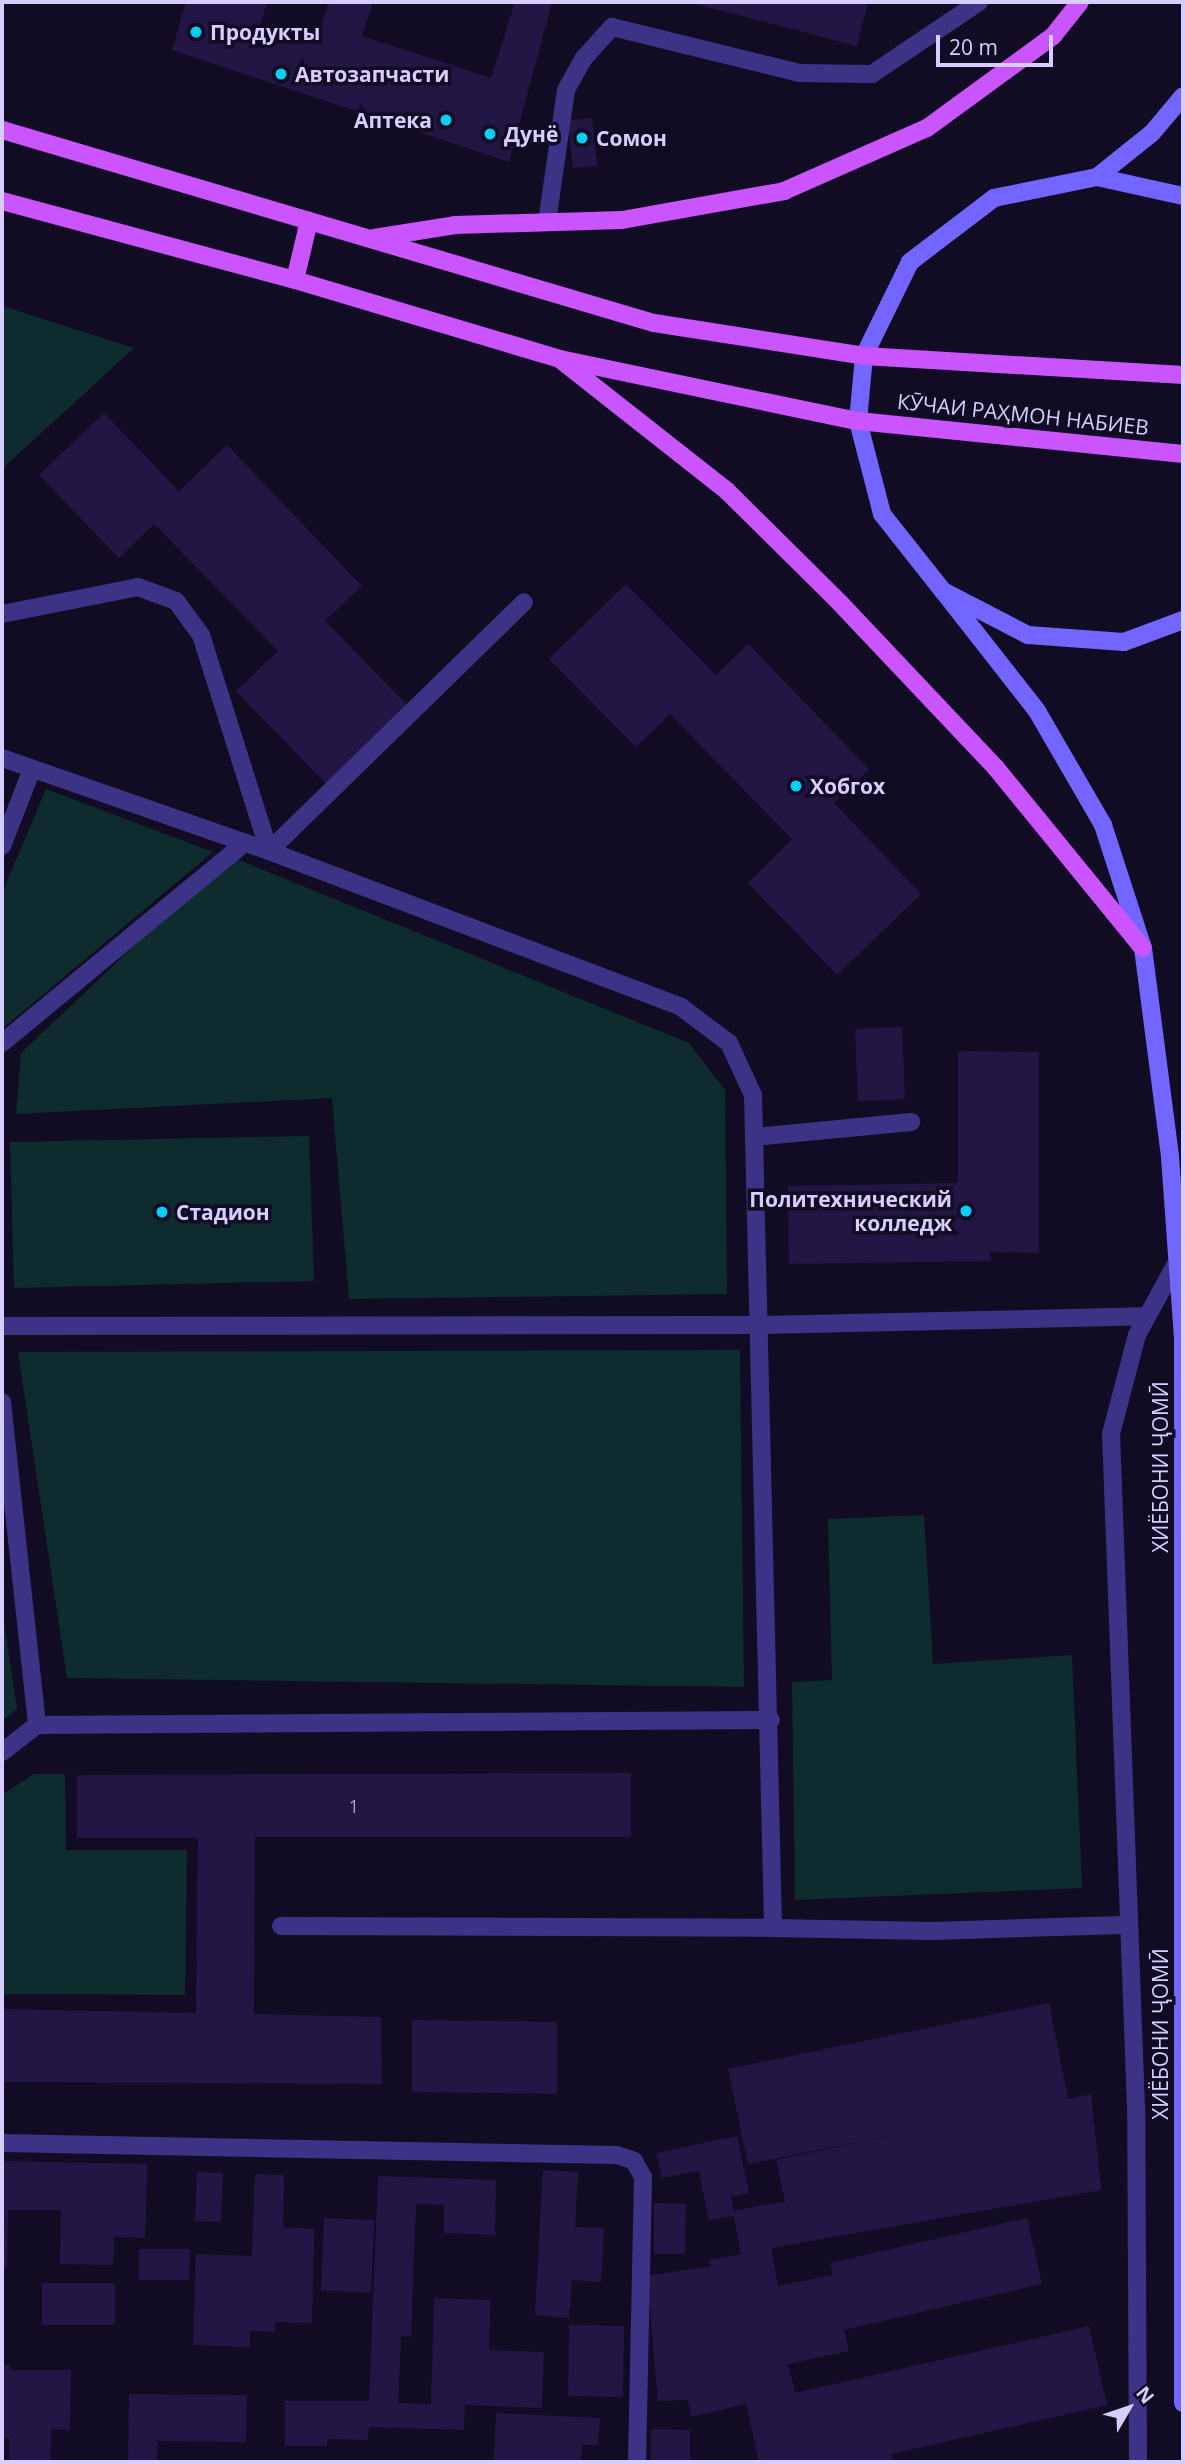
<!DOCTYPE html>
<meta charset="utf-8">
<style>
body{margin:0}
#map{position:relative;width:1185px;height:2464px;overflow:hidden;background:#110c23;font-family:"Open Sans",sans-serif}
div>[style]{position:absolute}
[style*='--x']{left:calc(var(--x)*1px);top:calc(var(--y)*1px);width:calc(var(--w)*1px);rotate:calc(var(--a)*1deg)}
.green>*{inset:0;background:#0e2c2d}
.building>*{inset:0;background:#231645}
.lane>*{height:18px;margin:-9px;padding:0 9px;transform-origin:9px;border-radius:9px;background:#3c3386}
.street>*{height:18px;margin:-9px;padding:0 9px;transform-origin:9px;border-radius:9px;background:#3c3386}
.secondary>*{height:18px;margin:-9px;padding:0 9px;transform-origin:9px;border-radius:9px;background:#7365ff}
.primary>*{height:18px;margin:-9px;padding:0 9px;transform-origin:9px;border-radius:9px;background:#ca55ff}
.dots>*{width:19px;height:19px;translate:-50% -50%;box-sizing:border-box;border:4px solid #110c23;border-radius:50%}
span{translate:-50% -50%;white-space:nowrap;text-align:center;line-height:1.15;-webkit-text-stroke:7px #110c23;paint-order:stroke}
.number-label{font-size:18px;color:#aaa0d0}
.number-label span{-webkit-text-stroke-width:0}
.poi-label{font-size:21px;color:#d7ceff;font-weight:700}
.left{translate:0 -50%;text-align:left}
.right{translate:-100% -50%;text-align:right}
.street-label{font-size:21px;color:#d7ceff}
.frame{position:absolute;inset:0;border:4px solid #d7ceff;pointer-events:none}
.north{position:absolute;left:1094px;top:2373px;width:70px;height:70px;-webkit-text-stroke:5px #110c23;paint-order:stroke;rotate:51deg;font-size:19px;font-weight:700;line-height:28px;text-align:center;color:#d7ceff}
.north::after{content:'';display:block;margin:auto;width:24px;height:32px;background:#d7ceff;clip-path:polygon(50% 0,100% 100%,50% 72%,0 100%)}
.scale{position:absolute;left:936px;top:35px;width:117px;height:32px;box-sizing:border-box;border:4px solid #d7ceff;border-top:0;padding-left:9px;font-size:21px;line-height:24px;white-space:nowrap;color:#d7ceff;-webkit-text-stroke:5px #110c23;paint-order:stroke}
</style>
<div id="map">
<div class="green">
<i style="clip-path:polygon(2px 306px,134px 348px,2px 469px)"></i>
<i style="clip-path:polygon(46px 789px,213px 852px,2px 1029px,2px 893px)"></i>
<i style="clip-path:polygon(229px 856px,689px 1043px,725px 1090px,727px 1294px,349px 1299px,332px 1098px,16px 1114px,21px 1053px)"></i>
<i style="clip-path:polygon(309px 1136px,314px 1281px,14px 1288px,10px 1142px)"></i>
<i style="clip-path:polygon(740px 1350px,744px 1687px,67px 1678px,18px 1352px)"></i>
<i style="clip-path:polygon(924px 1515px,933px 1664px,1072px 1655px,1082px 1888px,795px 1900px,792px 1682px,832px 1680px,828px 1519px)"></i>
<i style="clip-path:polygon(2px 1609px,17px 1709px,2px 1721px)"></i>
<i style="clip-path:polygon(34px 1774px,65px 1774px,66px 1850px,187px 1850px,185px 1995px,2px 1994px,2px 1795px)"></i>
</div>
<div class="building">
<i style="clip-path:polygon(186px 2px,267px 3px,260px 25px,315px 44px,329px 2px,373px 2px,362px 36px,491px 78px,515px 2px,552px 2px,509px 162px,172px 50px)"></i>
<i style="clip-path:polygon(688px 2px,868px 2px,857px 46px)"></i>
<i style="clip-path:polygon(592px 118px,597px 166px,573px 168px,568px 120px)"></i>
<i style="clip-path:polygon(104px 413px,179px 491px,227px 445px,362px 586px,325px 621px,409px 707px,328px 786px,236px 691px,278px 651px,154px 524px,119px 558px,39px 475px)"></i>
<i style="clip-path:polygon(626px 584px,716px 675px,748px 644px,869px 769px,834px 803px,921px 894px,837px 975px,748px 883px,792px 839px,670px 714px,636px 747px,549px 659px)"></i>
<i style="clip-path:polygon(902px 1027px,905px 1099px,858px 1101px,855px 1029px)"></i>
<i style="clip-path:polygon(958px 1051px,1039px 1052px,1039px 1253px,990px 1252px,991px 1261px,789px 1264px,788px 1186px,958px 1183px)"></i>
<i style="clip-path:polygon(631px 1773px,631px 1837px,255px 1837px,254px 2014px,381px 2017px,382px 2084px,2px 2082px,2px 2009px,196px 2013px,198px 1838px,77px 1838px,77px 1775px)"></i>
<i style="clip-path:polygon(1049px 2003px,1068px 2099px,1091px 2094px,1101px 2190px,771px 2248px,778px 2286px,833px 2275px,830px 2263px,1027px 2218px,1042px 2284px,844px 2330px,849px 2351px,788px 2364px,795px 2393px,1089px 2326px,1107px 2405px,891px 2454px,893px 2462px,759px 2462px,746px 2404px,691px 2417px,688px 2400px,658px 2401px,647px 2276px,710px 2266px,709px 2260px,741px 2254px,734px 2216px,709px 2220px,699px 2171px,662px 2178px,656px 2153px,737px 2136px,749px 2193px,731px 2197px,734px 2211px,785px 2201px,776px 2160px,898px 2134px,748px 2164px,728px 2069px)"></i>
<i style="clip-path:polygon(412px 2020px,557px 2022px,557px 2094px,412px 2092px)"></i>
<i style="clip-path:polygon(2px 2161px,147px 2164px,145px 2238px,114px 2237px,113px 2265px,60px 2264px,61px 2210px,8px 2210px,7px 2267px,2px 2267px)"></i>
<i style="clip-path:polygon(543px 2170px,578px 2172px,575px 2227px,604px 2228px,601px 2282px,572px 2280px,569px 2318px,535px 2315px)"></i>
<i style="clip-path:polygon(197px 2172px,223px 2173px,221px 2222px,195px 2221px)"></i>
<i style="clip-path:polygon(255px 2174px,284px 2175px,283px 2227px,314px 2229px,312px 2323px,275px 2322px,275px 2332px,250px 2331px,250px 2347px,193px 2345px,196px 2254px,252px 2256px)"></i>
<i style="clip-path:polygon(378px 2176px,496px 2180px,495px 2235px,444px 2233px,444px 2205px,416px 2204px,411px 2337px,401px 2336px,398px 2403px,431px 2404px,434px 2298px,490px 2300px,489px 2350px,544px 2352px,542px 2408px,465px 2405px,464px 2430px,369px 2427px,368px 2440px,327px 2439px,327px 2446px,285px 2446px,285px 2401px,369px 2401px)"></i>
<i style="clip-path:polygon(654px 2203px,686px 2204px,685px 2254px,654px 2254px)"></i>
<i style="clip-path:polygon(324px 2218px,374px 2220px,371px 2293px,321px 2290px)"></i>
<i style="clip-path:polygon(139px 2249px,190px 2249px,189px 2280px,139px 2280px)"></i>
<i style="clip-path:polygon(42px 2283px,115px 2283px,115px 2325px,42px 2325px)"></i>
<i style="clip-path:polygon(569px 2325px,624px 2326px,623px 2397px,568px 2396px)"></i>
<i style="clip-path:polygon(2px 2365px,10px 2365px,10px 2370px,71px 2370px,70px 2430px,51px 2429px,50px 2462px,9px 2462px,9px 2438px,2px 2438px)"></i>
<i style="clip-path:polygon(129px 2394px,247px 2395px,246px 2442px,158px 2441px,157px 2462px,128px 2462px)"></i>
<i style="clip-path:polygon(496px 2413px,600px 2418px,598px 2445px,582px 2445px,581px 2462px,494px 2462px)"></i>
<i style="clip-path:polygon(651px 2429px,690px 2430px,690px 2462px,651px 2462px)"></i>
</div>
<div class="lane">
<i style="--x:547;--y:222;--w:133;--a:-81.8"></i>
<i style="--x:566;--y:90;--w:37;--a:-61"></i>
<i style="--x:584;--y:58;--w:42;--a:-47.9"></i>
<i style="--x:612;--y:27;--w:193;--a:13.8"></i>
<i style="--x:799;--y:73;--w:73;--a:0.8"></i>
<i style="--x:872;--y:74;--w:129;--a:-33.9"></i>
<i style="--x:2;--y:614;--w:139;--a:-11.2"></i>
<i style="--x:138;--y:587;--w:40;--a:20.2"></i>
<i style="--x:176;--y:601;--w:42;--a:53.7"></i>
<i style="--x:201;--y:635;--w:226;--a:72.5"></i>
<i style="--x:269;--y:851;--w:356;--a:-44.3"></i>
<i style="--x:2;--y:758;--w:283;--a:19.2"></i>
<i style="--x:269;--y:851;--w:441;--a:20.7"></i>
<i style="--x:681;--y:1007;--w:60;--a:36.9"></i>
<i style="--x:729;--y:1043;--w:57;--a:65.2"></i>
<i style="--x:753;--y:1095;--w:833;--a:88.62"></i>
<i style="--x:773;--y:1928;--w:159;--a:1.1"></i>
<i style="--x:932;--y:1931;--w:190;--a:-1.8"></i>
<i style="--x:2;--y:846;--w:83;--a:-68.7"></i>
<i style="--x:2;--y:1043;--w:315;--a:-39.5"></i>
<i style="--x:755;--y:1137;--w:157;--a:-5.5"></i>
<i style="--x:2;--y:1326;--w:759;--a:-0.08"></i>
<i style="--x:761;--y:1325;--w:384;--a:-1.3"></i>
<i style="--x:2;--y:1402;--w:325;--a:83.8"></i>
<i style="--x:2;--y:1752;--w:44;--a:-37.6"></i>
<i style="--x:37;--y:1725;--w:734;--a:-0.39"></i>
<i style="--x:281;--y:1926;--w:492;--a:0.2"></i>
</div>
<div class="street">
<i style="--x:2;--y:2143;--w:615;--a:1.12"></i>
<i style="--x:617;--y:2155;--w:18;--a:19"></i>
<i style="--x:634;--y:2161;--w:18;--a:61"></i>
<i style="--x:643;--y:2177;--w:285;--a:91.2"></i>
<i style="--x:1138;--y:2462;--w:354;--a:-90.3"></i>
<i style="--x:1136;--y:2108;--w:674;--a:-92.12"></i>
<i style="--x:1111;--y:1434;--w:102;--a:-75.3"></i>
<i style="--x:1137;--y:1335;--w:83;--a:-61.3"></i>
</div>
<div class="secondary">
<i style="--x:1097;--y:177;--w:70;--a:-38.7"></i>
<i style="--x:1152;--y:133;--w:48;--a:-50"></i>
<i style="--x:1183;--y:196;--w:88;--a:-167.5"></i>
<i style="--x:1097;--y:177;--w:105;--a:168.5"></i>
<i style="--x:994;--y:198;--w:106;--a:142.7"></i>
<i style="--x:910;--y:262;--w:105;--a:116.1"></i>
<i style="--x:864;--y:356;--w:65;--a:95.3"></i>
<i style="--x:858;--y:421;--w:96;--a:75.5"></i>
<i style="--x:882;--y:514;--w:98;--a:51.6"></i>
<i style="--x:943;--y:591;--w:96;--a:27.4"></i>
<i style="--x:1028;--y:635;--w:96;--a:4.2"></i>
<i style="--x:1124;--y:642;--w:63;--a:-20.4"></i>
<i style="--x:943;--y:591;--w:152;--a:51.9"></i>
<i style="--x:1037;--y:711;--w:132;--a:59.9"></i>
<i style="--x:1103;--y:825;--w:129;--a:72"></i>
<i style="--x:1143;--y:948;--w:211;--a:82.6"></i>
<i style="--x:1170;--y:1157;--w:183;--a:85.9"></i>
<i style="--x:1183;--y:1340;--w:1063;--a:90"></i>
</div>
<div class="primary">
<i style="--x:2;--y:130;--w:680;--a:16.49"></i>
<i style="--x:654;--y:323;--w:213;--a:8.9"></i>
<i style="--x:864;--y:356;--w:320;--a:3.4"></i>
<i style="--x:2;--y:201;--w:303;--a:15.1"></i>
<i style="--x:295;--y:280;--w:277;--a:16.6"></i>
<i style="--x:560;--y:359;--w:304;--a:11.8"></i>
<i style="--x:858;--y:421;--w:327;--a:5.8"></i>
<i style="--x:374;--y:238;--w:82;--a:-9.1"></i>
<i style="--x:455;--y:225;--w:167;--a:-1.7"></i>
<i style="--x:622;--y:220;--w:165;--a:-10.1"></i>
<i style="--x:784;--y:191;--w:156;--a:-23.8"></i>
<i style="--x:927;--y:128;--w:156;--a:-36.1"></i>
<i style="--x:1053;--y:36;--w:43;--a:-51.5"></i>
<i style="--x:295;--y:280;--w:61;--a:-76.7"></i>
<i style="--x:562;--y:361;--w:210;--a:38.2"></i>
<i style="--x:727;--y:491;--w:159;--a:44.7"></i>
<i style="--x:840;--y:603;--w:227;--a:46.6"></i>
<i style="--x:996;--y:768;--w:232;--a:50.8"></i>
</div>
<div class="dots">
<i style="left:196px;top:32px;background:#00d0f9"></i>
<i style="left:281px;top:74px;background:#00d0f9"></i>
<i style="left:446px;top:120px;background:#00d0f9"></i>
<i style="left:490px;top:134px;background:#00d0f9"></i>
<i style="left:582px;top:138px;background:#00d0f9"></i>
<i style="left:796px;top:786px;background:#00d0f9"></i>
<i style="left:966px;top:1211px;background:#00d0f9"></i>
<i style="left:162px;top:1212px;background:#00d0f9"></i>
</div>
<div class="number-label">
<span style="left:354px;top:1806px">1</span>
</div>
<div class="poi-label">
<span class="left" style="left:210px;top:32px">Продукты</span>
<span class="left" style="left:295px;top:74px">Автозапчасти</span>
<span class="right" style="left:432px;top:120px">Аптека</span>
<span class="left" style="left:504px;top:134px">Дунё</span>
<span class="left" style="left:596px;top:138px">Сомон</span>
<span class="left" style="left:810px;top:786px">Хобгох</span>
<span class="right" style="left:952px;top:1211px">Политехнический<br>колледж</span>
<span class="left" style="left:176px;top:1212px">Стадион</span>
</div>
<div class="street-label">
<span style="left:1023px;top:414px;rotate:6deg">КӮЧАИ РАҲМОН НАБИЕВ</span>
<span style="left:1160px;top:1467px;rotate:-90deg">ХИЁБОНИ ҶОМӢ</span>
<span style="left:1160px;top:2034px;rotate:-90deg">ХИЁБОНИ ҶОМӢ</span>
</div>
<div class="frame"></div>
<div class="north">N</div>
<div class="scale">20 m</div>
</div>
